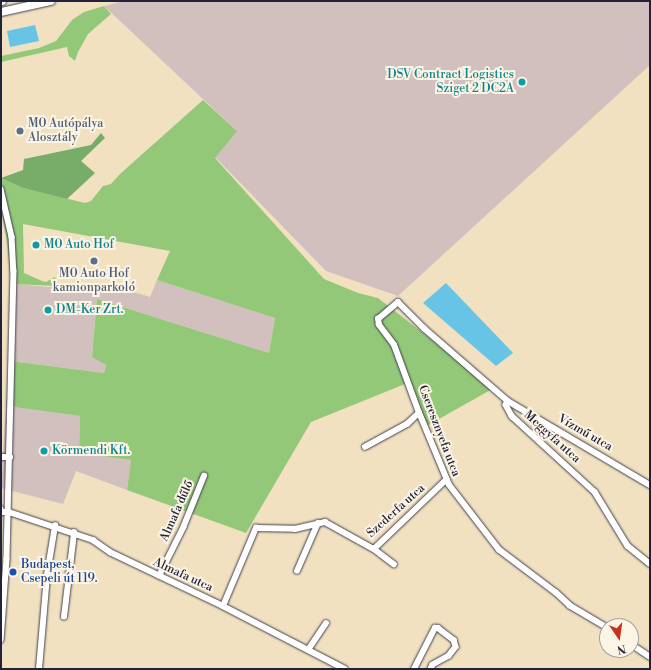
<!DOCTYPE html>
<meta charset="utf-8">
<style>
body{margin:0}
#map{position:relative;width:651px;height:670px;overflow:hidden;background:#f1e1c1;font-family:"Libre Bodoni",serif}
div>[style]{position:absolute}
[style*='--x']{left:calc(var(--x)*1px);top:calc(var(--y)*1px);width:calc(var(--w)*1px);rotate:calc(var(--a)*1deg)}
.industrial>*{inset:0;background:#d1c0bd}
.green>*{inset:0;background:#94c879}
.forest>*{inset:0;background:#77ac69}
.water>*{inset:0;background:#67c4e5}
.roads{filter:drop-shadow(0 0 1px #413f4f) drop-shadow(0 0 1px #413f4f)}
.minor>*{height:5.5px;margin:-2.75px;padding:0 2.75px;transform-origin:2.75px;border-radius:2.75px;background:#fff}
.highway>*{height:8px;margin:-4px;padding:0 4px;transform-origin:4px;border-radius:4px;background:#fff}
.dots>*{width:11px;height:11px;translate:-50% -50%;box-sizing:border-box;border:2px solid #fcf5e5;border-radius:50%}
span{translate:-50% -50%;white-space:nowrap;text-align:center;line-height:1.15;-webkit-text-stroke:4px #fcf5e5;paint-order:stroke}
.culture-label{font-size:12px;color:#0d838f}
.right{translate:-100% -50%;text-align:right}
.left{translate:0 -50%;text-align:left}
.service-label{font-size:12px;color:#4e5e75}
.street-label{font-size:12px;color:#22223b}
.transit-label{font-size:12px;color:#164399}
.frame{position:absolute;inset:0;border:2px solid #22223b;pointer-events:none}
.north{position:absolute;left:599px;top:618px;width:40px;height:40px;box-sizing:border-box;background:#fcf5e5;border:1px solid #a5a1a1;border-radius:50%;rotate:167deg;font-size:11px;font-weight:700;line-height:16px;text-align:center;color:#22223b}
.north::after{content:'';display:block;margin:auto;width:14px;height:18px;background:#c8321e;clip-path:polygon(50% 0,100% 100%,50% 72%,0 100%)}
</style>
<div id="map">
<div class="industrial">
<i style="clip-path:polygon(124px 1px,650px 1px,650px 65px,398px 296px,326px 271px,215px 157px,236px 130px,104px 6px)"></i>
<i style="clip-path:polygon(157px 280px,275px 318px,269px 353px,97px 299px,92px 356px,106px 365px,104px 373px,10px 361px,11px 284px,104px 291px,117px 287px,150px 297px)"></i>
<i style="clip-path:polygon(6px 406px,80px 416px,79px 453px,131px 460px,127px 490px,76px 471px,63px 504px,1px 488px)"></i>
</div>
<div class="green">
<i style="clip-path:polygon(104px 6px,111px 14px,88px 34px,78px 52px,75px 61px,69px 56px,67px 47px,1px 62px,1px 56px,39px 48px,56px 41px,72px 20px,84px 12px)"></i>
<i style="clip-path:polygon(203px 100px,237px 131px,215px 158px,324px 279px,358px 293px,378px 298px,494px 388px,423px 428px,405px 384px,311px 422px,246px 533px,127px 490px,131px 460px,79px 453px,80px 416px,6px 406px,10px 361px,104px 373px,106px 365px,92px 357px,97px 299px,269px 353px,275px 318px,157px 280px,170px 251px,23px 224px,24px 273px,42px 281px,46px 282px,55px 277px,58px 286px,11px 284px,7px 241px,1px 210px,1px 178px,23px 188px,85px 203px,91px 201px,103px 186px,111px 184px,120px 174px)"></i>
</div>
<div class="forest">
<i style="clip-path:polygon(101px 133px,105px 138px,81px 161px,95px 173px,67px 199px,23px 188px,1px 178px,23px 170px,24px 159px,91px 145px)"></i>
</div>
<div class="water">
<i style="clip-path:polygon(35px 25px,39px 41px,10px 47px,7px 31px)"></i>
<i style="clip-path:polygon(446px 283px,513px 353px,496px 366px,423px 303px)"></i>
</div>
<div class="roads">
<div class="minor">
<i style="--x:1;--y:189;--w:49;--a:77.1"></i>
<i style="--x:12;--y:237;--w:34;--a:87"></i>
<i style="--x:14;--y:271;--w:288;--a:91.4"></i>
<i style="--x:7;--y:559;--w:81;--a:94.2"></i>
<i style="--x:508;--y:401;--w:4;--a:117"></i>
<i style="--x:506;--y:405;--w:13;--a:61"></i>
<i style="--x:512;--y:416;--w:113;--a:42.5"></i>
<i style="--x:595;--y:492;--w:63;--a:58.6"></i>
<i style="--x:628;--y:546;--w:28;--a:39"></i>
<i style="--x:365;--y:447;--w:48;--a:-28.7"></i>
<i style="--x:407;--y:424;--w:16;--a:-43"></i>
<i style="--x:1;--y:457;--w:9;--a:0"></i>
<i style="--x:1;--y:509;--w:3;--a:90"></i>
<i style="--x:1;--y:512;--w:8;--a:0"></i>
<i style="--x:9;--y:512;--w:89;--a:18.4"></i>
<i style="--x:93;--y:540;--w:21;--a:35"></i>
<i style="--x:110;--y:552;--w:125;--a:25.5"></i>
<i style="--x:223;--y:606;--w:137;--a:27.3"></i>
<i style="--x:374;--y:549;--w:25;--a:37"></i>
<i style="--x:297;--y:571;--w:52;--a:-66.4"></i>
<i style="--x:159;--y:576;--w:54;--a:-63.4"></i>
<i style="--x:183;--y:528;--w:56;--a:-68"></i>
<i style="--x:223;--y:606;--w:85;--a:-67.1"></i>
<i style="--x:256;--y:528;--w:39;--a:1"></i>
<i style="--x:295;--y:529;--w:31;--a:-13"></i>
<i style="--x:325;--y:522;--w:56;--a:28.9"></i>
<i style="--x:374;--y:549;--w:100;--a:-43.8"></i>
<i style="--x:64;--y:617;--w:85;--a:-83.2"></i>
<i style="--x:607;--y:628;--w:43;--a:-149.3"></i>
<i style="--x:570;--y:606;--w:19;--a:-137"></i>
<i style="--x:556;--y:593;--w:71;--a:-143"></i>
<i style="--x:499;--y:550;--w:82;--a:-127.6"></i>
<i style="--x:449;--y:485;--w:78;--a:-112.6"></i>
<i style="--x:419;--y:413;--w:72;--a:-110.2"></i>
<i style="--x:394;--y:345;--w:25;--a:-127"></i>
<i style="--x:379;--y:325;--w:6;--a:-99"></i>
<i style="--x:378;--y:319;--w:26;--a:-40"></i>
<i style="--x:398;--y:302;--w:37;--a:45"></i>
<i style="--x:424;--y:328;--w:111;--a:41"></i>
<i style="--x:508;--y:401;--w:165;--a:30.6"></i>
<i style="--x:631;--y:644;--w:23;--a:34"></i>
<i style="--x:308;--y:650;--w:32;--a:-56"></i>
<i style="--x:39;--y:669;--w:94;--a:-85.1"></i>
<i style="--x:47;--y:575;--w:50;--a:-80.7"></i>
<i style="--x:414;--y:669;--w:46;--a:-62.9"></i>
<i style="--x:435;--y:628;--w:3;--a:0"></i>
<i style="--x:438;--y:628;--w:20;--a:37"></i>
<i style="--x:454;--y:640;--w:7;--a:74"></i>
<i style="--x:456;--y:647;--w:11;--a:128"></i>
<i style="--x:449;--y:656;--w:18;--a:151"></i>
<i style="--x:433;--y:665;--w:4;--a:117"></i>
</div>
<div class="highway">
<i style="--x:1;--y:1;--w:1;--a:0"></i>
<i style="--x:1;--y:12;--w:51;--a:-12.4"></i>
</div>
</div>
<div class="dots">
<i style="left:522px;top:82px;background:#0f9aa8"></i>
<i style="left:20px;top:131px;background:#5c6f8a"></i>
<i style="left:36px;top:245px;background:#0f9aa8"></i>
<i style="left:94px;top:261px;background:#5c6f8a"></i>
<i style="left:48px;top:310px;background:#0f9aa8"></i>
<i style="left:44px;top:451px;background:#0f9aa8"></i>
<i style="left:13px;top:572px;background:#1a4fb4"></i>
</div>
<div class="culture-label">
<span class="right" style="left:514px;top:82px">DSV Contract Logistics<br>Sziget 2 DC2A</span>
<span class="left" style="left:44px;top:245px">M0 Auto Hof</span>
<span class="left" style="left:56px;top:310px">DM-Ker Zrt.</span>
<span class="left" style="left:52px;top:451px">Körmendi Kft.</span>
</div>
<div class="service-label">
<span class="left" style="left:28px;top:131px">M0 Autópálya<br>Alosztály</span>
<span style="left:94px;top:281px">M0 Auto Hof<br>kamionparkoló</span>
</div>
<div class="street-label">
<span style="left:439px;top:431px;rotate:69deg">Cseresznyefa utca</span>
<span style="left:585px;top:433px;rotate:30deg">Vízmű utca</span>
<span style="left:552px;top:437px;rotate:42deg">Meggyfa utca</span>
<span style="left:177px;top:511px;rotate:-66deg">Almafa dűlő</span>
<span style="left:396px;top:511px;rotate:-42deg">Szederfa utca</span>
<span style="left:183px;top:575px;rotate:25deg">Almafa utca</span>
</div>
<div class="transit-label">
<span class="left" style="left:21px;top:572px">Budapest,<br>Csepeli út 119.</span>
</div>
<div class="frame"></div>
<div class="north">N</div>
</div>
